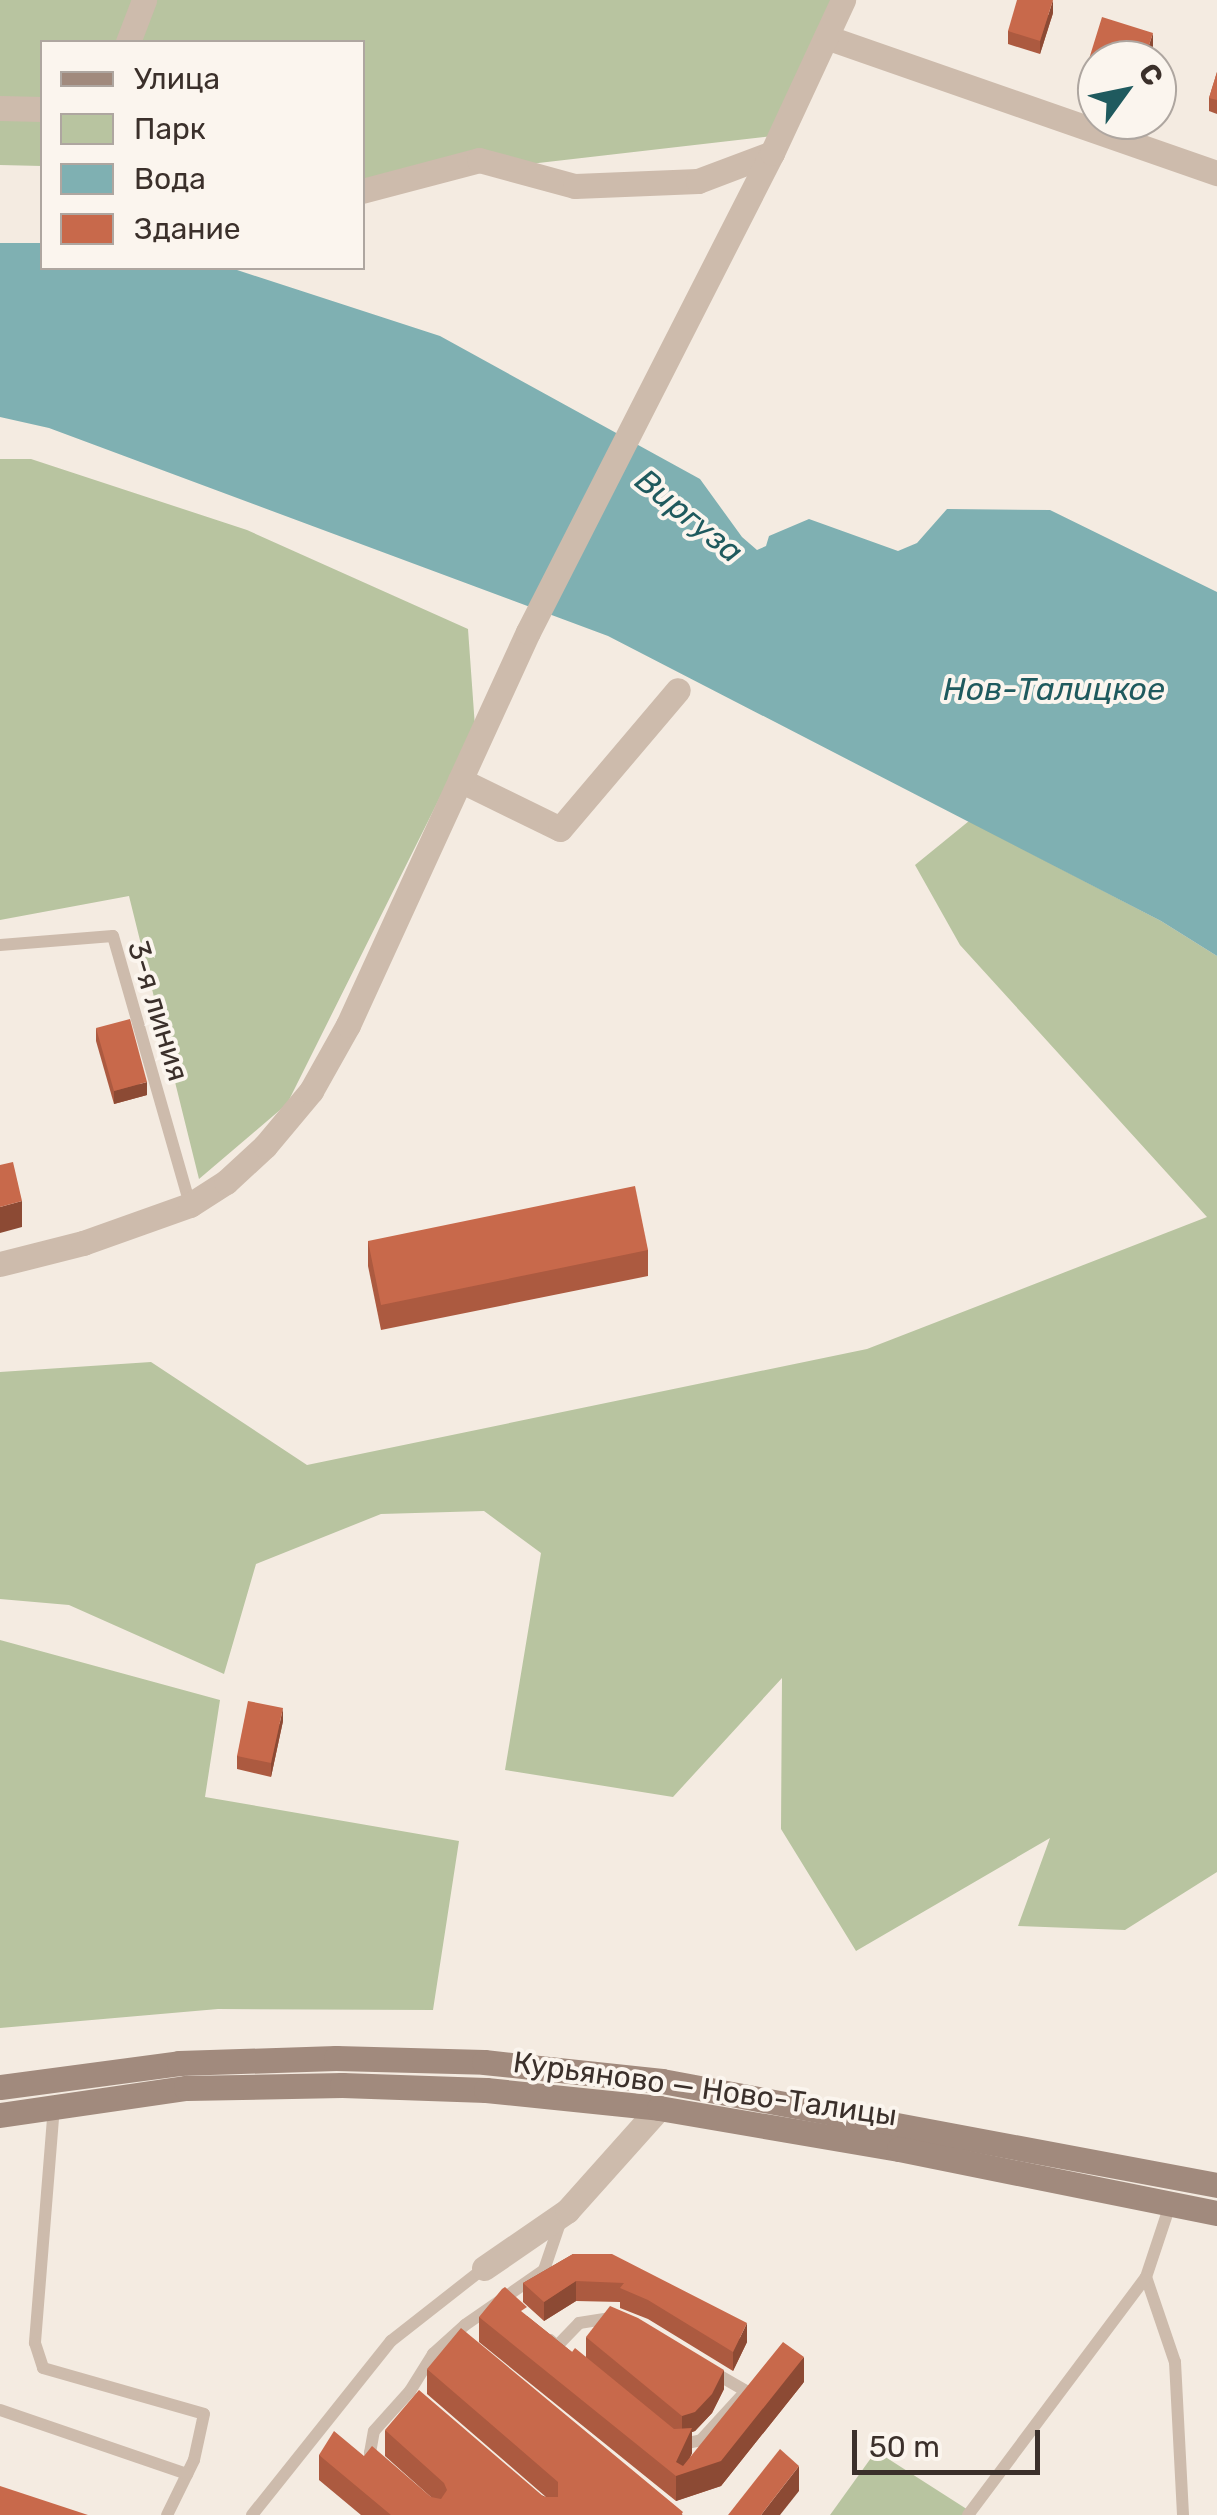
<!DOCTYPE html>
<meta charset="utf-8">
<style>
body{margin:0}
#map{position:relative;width:1217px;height:2515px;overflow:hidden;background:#f4ebe1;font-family:Rubik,sans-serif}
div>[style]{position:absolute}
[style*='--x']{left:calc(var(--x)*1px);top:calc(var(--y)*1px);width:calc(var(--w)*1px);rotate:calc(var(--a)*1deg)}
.green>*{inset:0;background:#b8c4a0}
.water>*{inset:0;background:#7fb0b2}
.lane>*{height:12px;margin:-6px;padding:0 6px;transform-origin:6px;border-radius:6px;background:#cdbbac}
.street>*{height:25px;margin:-12.5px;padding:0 12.5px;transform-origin:12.5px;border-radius:12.5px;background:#cdbbac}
.secondary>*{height:25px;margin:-12.5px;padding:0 12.5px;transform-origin:12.5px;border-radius:12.5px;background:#a18a7d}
.wall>*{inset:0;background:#ac5a40}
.shaded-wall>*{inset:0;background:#8c4a34}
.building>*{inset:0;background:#c8694b}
span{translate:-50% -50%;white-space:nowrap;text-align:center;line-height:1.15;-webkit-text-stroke:8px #fbf5ee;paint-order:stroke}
.street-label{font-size:30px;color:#3b302b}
.water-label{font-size:32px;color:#1f5a5e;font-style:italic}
.legend{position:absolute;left:40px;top:40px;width:325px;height:230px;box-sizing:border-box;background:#fbf5ee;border:2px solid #aea6a0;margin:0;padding:12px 18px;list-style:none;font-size:30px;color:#3b302b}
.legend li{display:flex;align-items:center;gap:20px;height:50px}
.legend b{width:50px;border:2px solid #aea6a0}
.north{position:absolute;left:1077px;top:40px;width:100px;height:100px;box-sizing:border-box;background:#fbf5ee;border:2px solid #aea6a0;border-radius:50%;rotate:57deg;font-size:28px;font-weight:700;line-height:40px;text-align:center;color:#3b302b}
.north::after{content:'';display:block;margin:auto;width:35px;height:45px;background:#1f5a5e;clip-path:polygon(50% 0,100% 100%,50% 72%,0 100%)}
.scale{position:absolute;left:852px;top:2430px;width:188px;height:45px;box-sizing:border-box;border:5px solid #3b302b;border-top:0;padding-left:12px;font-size:30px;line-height:35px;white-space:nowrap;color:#3b302b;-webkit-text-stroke:8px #fbf5ee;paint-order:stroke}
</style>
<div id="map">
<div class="green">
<i style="clip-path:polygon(0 0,838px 0,773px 136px,363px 183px,362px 42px,42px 42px,42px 166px,0 165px)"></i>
<i style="clip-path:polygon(0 459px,31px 459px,247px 530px,468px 629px,475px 727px,287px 1104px,199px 1179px,129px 896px,0 920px)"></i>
<i style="clip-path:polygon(969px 821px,1161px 921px,1217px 956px,1217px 1872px,1125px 1930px,1018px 1926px,1050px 1838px,856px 1951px,781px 1829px,782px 1678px,673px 1797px,505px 1770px,541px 1553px,484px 1511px,381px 1514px,256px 1564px,224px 1674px,69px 1605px,0 1599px,0 1372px,151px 1362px,307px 1465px,867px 1349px,1207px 1217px,960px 945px,915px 865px)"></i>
<i style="clip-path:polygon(0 1640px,220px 1700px,205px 1797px,459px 1841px,433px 2010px,218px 2009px,0 2028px)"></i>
<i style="clip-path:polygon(876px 2451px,976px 2515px,830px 2515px)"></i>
</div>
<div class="water">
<i style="clip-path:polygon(0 243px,42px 243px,42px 268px,231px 268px,440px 336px,700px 479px,742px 537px,757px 550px,766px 546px,769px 536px,809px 519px,898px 551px,917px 543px,947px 509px,1050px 510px,1217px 592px,1217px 956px,1161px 921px,608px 636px,49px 428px,0 417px)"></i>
</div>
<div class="lane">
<i style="--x:0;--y:945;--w:113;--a:-4.6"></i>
<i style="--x:113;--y:936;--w:280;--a:74"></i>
<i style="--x:54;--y:2106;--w:238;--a:94.6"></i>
<i style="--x:35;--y:2343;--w:26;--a:72"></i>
<i style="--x:43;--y:2368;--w:167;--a:15.9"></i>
<i style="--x:204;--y:2414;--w:47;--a:102.3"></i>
<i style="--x:194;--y:2460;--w:61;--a:116.1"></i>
<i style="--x:1170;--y:2205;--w:76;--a:108.4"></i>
<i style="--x:1146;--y:2277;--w:90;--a:71.2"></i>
<i style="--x:1175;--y:2362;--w:153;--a:87"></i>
<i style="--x:550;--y:2340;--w:9;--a:41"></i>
<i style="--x:557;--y:2346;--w:32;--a:-46"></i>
<i style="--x:579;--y:2323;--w:37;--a:-9"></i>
<i style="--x:0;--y:2410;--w:198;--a:18.9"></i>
<i style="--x:678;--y:2445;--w:24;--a:-12"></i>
<i style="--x:701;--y:2440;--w:67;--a:-47.4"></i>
<i style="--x:746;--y:2391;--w:39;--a:-150"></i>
<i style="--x:375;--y:2459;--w:8;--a:-130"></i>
<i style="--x:370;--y:2453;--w:22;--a:-80"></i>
<i style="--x:374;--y:2431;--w:54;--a:-48"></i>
<i style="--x:410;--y:2391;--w:44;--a:-58.1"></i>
<i style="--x:433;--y:2354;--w:43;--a:-42.2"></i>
<i style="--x:465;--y:2325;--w:96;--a:-34.8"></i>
<i style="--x:544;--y:2270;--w:53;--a:-71.2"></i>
<i style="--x:252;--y:2515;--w:223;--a:-51.4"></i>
<i style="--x:391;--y:2341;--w:118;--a:-38.1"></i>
<i style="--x:968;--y:2515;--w:297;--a:-53.2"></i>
</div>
<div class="street">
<i style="--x:826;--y:37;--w:414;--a:19.2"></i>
<i style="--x:128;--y:42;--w:45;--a:-69.1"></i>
<i style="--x:0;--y:108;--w:42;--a:1.4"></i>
<i style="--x:362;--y:191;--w:121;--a:-14.8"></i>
<i style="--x:479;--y:160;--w:99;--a:15.2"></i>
<i style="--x:575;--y:186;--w:123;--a:-2.3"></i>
<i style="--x:698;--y:181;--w:79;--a:-20.7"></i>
<i style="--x:460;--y:780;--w:111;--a:26.1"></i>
<i style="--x:560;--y:829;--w:182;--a:-49.7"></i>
<i style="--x:0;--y:1264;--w:86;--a:-14.2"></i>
<i style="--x:83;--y:1243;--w:114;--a:-19.6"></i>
<i style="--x:190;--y:1205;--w:43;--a:-32.6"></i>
<i style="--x:226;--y:1182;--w:53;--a:-42.7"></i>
<i style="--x:265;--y:1146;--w:72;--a:-50.1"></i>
<i style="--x:311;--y:1091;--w:76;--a:-60.7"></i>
<i style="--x:348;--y:1025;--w:432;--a:-65.4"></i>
<i style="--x:528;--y:632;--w:538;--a:-63.01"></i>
<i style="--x:772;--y:153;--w:169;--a:-65.1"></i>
<i style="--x:484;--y:2268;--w:101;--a:-34.5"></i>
<i style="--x:567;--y:2211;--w:138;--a:-48.2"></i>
</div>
<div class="secondary">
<i style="--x:0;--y:2087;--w:181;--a:-7.6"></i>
<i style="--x:179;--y:2063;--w:157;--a:-1.8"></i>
<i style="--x:336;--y:2058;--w:148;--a:1.5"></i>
<i style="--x:484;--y:2062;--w:179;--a:6.1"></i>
<i style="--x:662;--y:2081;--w:565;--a:10.61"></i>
<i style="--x:0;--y:2115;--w:188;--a:-8.3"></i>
<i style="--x:186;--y:2088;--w:156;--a:-1.1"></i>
<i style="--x:342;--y:2085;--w:144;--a:2"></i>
<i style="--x:486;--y:2090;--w:174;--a:5.9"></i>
<i style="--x:659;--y:2108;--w:243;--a:9.7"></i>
<i style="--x:899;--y:2149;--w:324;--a:11.4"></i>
</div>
<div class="wall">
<i style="clip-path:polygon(1053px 13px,1040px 54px,1008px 44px,1008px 31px)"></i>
<i style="clip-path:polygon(1153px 46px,1097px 60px,1097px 75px,1089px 72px,1089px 59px)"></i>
<i style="clip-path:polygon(1217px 72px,1217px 114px,1209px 111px,1209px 98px)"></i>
<i style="clip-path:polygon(96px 1028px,147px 1095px,114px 1104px,96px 1041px)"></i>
<i style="clip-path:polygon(368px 1241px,648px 1250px,648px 1276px,381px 1330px,368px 1266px)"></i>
<i style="clip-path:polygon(283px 1721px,271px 1777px,237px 1769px,237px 1756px)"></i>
<i style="clip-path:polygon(573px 2254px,747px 2342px,733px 2371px,648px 2319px,620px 2308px,620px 2302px,576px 2301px,544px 2321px,523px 2302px,523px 2283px)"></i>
<i style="clip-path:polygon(527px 2316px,572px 2352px,586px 2357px,586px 2337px,724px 2389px,712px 2413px,695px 2431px,692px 2432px,692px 2453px,690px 2458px,804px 2382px,721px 2486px,676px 2501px,479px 2342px,479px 2317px)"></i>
<i style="clip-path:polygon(427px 2369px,683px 2515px,361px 2515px,319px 2480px,319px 2455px,364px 2456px,432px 2498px,385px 2456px,385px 2430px,546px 2497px,427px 2394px)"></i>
</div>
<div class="shaded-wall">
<i style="clip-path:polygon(1053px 0,1053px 13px,1040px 54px,1040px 41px)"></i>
<i style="clip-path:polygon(1153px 33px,1153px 46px,1148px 60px,1144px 60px)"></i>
<i style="clip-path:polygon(147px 1082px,147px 1095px,114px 1104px,114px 1091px)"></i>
<i style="clip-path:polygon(22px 1201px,22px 1227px,0 1233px,0 1207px)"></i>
<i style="clip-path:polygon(283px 1708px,283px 1721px,271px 1777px,271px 1763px)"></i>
<i style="clip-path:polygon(576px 2281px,576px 2301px,544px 2321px,544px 2302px)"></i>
<i style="clip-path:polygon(747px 2323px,747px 2342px,733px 2371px,733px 2352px)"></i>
<i style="clip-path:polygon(804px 2357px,804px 2382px,721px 2486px,676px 2501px,676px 2462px,682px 2436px,682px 2416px,724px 2370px,724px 2389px,712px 2413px,695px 2431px,692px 2432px,692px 2453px,682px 2474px)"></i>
<i style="clip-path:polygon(799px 2466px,799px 2491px,780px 2515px,761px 2515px)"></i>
</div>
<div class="building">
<i style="clip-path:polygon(1017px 0,1053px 0,1040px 41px,1008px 31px)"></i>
<i style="clip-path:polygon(1102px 17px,1153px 33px,1144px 60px,1097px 60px,1097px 62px,1089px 59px)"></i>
<i style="clip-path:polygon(1217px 72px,1217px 100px,1209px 98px)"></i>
<i style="clip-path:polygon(130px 1019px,147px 1082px,114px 1091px,96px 1028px)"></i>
<i style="clip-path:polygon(13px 1162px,22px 1201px,0 1207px,0 1165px)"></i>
<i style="clip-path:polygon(635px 1186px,648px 1250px,381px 1305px,368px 1241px)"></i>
<i style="clip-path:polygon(248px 1701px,283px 1708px,271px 1763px,237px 1756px)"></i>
<i style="clip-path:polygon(573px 2254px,612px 2254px,747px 2323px,733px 2352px,648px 2300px,620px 2288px,624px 2283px,576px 2281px,544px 2302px,523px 2283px)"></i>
<i style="clip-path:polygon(505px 2287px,527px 2307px,521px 2311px,572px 2352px,575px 2348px,674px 2429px,692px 2428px,676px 2462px,683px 2466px,783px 2342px,804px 2357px,721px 2461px,676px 2476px,479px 2317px,502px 2289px)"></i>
<i style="clip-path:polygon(610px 2306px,638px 2318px,724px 2370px,712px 2394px,695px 2412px,682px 2416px,586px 2337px)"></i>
<i style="clip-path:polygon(461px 2328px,683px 2512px,681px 2515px,391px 2515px,319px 2455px,334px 2431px,364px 2456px,372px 2446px,431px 2497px,441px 2499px,447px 2490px,444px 2483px,385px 2430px,419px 2390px,544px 2497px,558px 2497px,558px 2482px,427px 2369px)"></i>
<i style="clip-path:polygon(780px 2449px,799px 2466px,761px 2515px,728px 2515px)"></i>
<i style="clip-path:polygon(0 2486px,88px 2515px,0 2515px)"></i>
</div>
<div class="street-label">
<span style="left:158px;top:1011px;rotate:73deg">3-я линия</span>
<span style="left:705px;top:2089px;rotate:8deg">Курьяново — Ново-Талицы</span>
</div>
<div class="water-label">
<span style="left:689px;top:516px;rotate:39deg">Виргуза</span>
<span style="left:1054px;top:689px">Нов-Талицкое</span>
</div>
<ul class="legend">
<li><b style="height:12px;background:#a18a7d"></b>Улица</li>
<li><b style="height:28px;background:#b8c4a0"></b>Парк</li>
<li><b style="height:28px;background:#7fb0b2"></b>Вода</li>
<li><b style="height:28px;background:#c8694b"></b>Здание</li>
</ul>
<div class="north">С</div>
<div class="scale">50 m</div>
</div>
